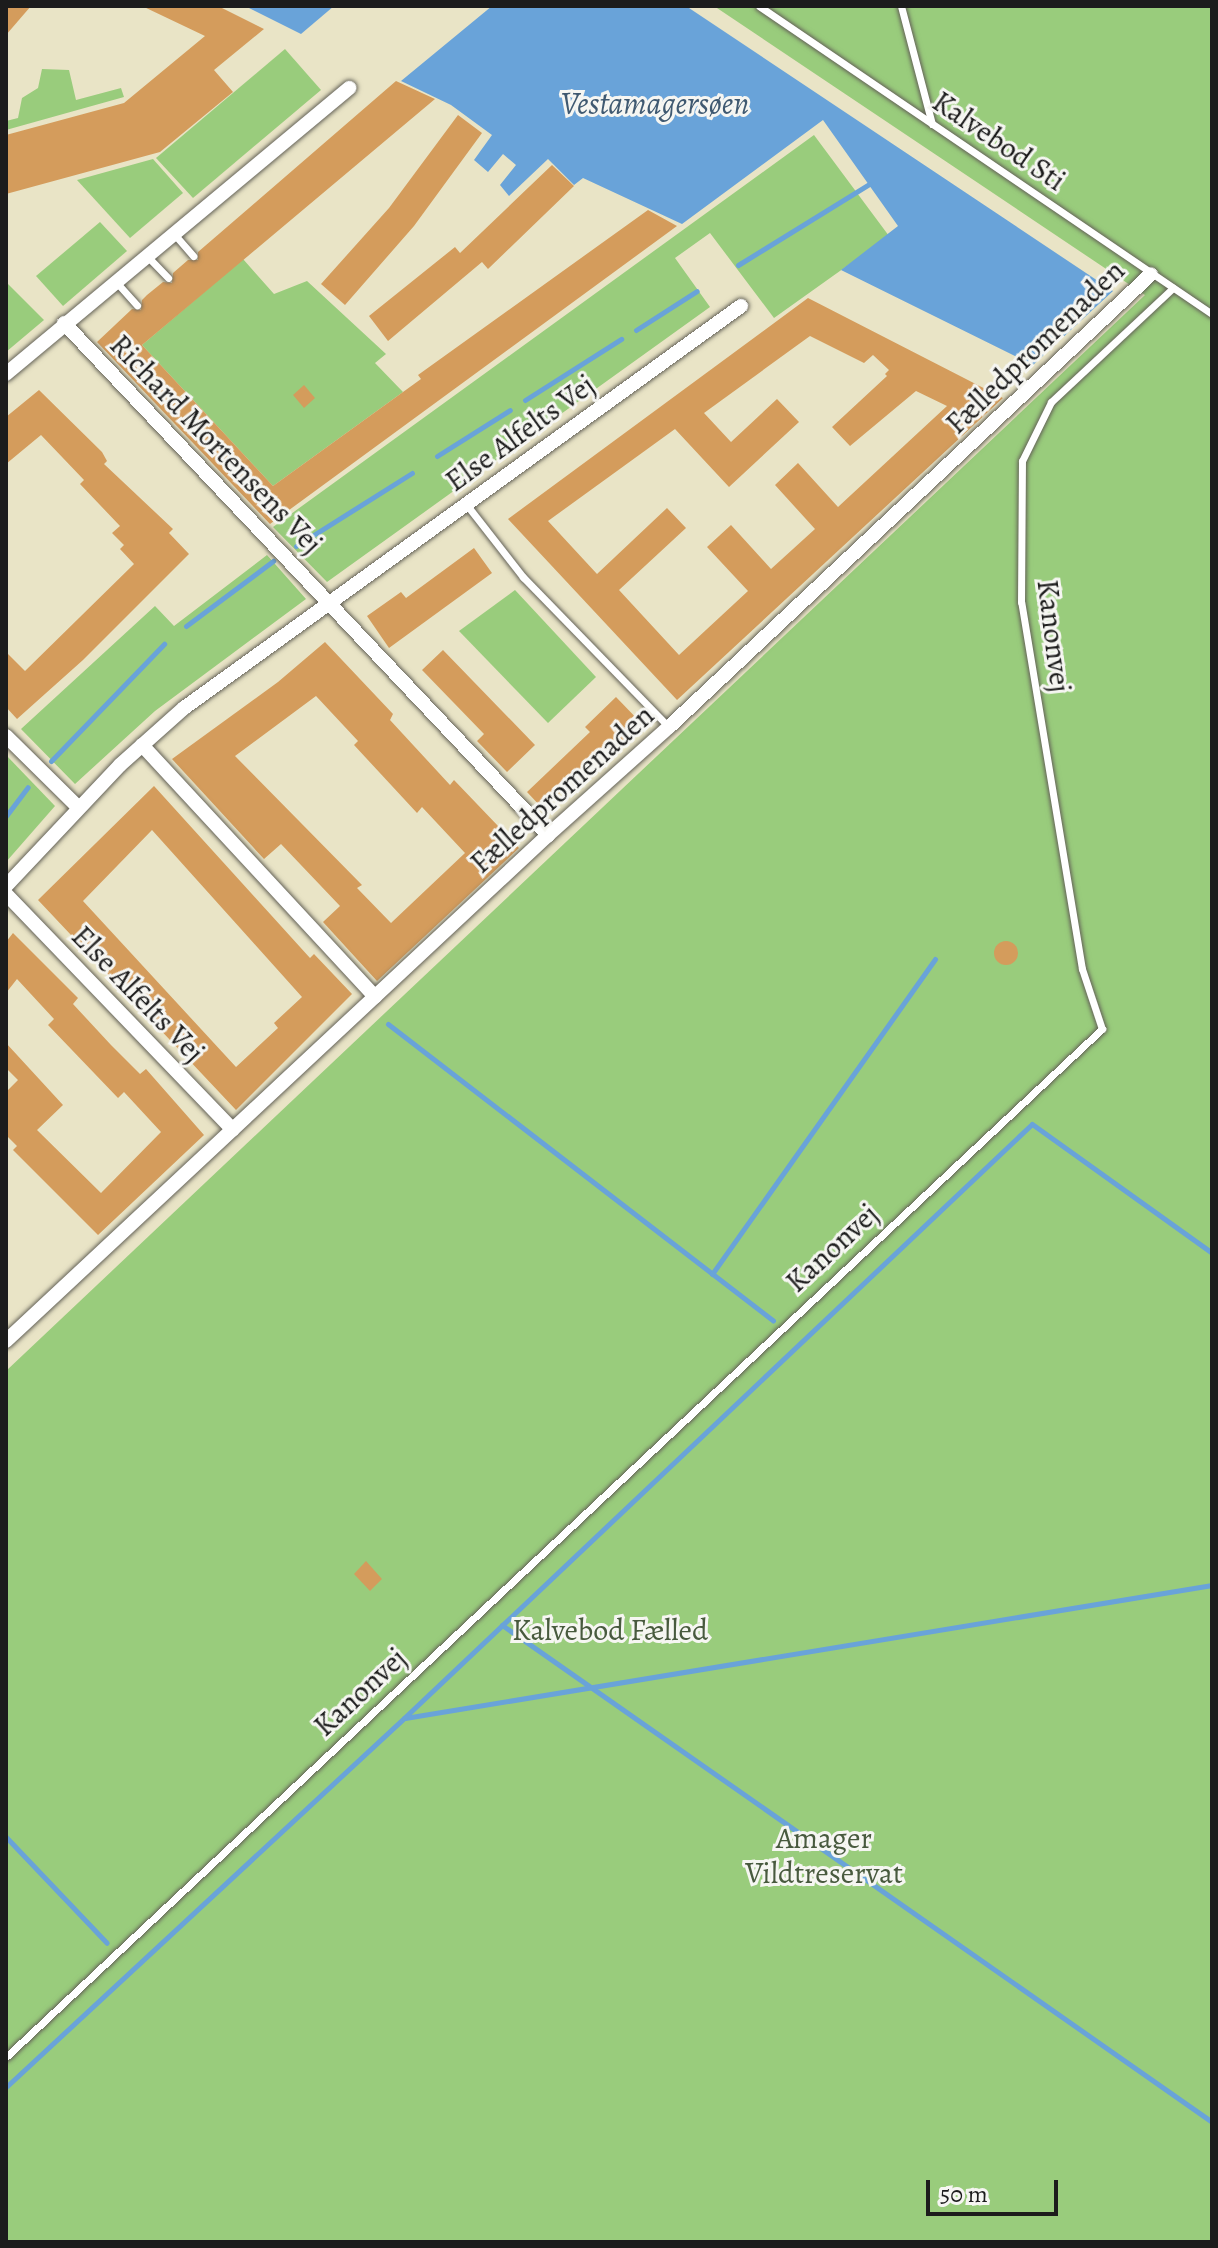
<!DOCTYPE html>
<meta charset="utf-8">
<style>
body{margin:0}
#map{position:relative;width:1218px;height:2248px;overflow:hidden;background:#e9e4c6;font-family:Alegreya,serif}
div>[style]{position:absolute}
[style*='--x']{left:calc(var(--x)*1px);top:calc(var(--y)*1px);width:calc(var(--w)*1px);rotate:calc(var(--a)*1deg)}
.green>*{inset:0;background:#99cc7c}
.water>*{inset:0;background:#69a3d9}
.stream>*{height:5px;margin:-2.5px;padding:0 2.5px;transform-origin:2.5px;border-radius:2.5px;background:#69a3d9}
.building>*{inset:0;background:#d49c5c}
.round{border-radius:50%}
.roads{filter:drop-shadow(0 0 2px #646258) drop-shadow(0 0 2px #646258)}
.service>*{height:7px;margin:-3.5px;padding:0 3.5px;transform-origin:3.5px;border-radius:3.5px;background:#fff}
.minor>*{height:14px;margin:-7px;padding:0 7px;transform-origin:7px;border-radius:7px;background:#fff}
span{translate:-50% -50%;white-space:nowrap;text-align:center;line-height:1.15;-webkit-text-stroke:6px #f6f6f2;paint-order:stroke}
.street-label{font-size:30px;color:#1c1c1c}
.park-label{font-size:30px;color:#485a3e}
.water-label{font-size:32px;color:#3f5971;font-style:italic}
.frame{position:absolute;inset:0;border:8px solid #1c1c1c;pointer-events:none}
.scale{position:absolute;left:926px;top:2180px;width:132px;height:36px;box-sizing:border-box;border:4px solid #1c1c1c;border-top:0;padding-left:10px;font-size:24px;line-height:28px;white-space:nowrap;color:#1c1c1c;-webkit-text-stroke:6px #f6f6f2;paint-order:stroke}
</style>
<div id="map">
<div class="green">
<i style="clip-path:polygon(714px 6px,1212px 6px,1212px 2242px,6px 2242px,6px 1371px,1145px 295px)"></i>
<i style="clip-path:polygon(285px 49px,321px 90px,193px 198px,156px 158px)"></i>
<i style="clip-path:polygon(42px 69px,69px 70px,76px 100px,121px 88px,124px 97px,6px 130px,6px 121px,18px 118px,22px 98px,38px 88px)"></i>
<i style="clip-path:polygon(814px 135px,889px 236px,774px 318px,710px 233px,675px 258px,710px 307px,327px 582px,273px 527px)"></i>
<i style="clip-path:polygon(153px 159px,183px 193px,130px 238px,77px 180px)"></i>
<i style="clip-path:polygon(100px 222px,127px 251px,63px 306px,36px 276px)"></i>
<i style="clip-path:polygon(243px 259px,274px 294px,307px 281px,386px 354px,375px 363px,403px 392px,273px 486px,142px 345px)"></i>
<i style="clip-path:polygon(6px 282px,44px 320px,6px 352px)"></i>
<i style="clip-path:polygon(267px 555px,306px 599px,155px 711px,75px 784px,21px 729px,155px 606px,174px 626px)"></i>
<i style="clip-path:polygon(515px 590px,596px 677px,548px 723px,459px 631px)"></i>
<i style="clip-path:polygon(6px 755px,55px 806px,6px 862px)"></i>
</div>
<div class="water">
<i style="clip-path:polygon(245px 6px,334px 6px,301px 34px)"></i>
<i style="clip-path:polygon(492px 6px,686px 6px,1113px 291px,1033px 365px,841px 270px,898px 226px,823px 120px,682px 224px,583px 178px,574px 185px,548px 159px,509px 196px,500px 185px,516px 165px,503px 154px,488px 172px,474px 160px,492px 135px,451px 105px,401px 81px)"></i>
</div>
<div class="stream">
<i style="--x:738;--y:265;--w:154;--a:-31.7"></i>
<i style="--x:636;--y:330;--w:72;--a:-32.6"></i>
<i style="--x:525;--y:400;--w:114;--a:-32.4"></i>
<i style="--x:437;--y:456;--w:86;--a:-32.2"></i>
<i style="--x:296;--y:546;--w:137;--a:-32.2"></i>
<i style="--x:186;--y:626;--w:109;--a:-36.8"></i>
<i style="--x:51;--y:761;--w:163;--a:-46"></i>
<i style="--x:6;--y:816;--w:36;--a:-53"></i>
<i style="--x:388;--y:1024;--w:486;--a:37.6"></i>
<i style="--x:712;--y:1274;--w:386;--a:-54.7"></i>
<i style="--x:502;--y:1625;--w:867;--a:34.99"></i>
<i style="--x:405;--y:1718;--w:818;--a:-9.36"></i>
<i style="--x:6;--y:1837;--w:146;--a:46.4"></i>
<i style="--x:6;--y:2087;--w:543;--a:-42.83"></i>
<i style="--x:404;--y:1718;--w:864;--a:-43.41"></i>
<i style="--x:1032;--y:1124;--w:221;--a:35.6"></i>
</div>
<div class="building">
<i style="clip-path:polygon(6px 6px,31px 6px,6px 35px)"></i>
<i style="clip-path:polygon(142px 6px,218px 6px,264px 29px,214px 70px,233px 92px,160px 152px,6px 194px,6px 135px,124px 103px,205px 36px)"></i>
<i style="clip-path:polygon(396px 81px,435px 99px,142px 345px,273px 486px,421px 379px,418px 375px,648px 210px,677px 226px,270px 524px,97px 342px,132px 309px,141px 310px,142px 300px,147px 295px,163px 282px,172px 283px,173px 273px,188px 260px,198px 260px,198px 252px)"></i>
<i style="clip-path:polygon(458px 115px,482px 133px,414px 226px,345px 305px,321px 284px,389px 208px)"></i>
<i style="clip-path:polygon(552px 165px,574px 186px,488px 269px,482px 262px,388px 341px,369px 316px,455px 247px,460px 253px)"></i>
<i style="clip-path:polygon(evenodd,808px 298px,1003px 398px,677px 700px,508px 519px,808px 298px,810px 336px,864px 363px,873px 355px,889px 370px,885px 374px,887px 376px,832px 427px,850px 446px,916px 391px,947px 406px,838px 507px,798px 463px,775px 485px,815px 529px,771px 569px,731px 525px,707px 547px,748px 591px,679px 655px,619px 590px,686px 528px,667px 508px,597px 574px,548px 521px,675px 429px,729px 487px,799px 422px,777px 399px,731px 442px,704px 413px,810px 336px)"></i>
<i style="clip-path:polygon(304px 385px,315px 398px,304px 408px,293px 395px)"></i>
<i style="clip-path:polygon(39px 390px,102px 452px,107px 461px,104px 464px,173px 529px,169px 533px,189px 554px,83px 660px,17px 719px,6px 707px,6px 652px,25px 671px,134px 564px,120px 549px,124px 545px,112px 533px,120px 526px,80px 484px,84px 480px,41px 435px,6px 464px,6px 417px)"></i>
<i style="clip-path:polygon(474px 548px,492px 573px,389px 648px,367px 616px,401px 592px,406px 598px)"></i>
<i style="clip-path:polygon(evenodd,325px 642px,393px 714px,390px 720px,450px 785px,454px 780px,519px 848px,377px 981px,323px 922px,340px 906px,281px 844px,264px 859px,172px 759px,278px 682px,325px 642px,316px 696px,358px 741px,354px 745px,417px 813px,422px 807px,465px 853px,391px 923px,357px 888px,362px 885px,235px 756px,316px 696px)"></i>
<i style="clip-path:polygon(443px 650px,535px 745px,507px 772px,477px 741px,484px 734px,422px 670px)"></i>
<i style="clip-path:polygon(616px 697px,644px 726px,612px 756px,606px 749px,543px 809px,527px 792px,590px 732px,585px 727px)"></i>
<i style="clip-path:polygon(evenodd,154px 786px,310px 958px,314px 954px,352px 994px,236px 1110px,38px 900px,154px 786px,152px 830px,302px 997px,274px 1023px,278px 1028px,236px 1067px,83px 901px,152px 830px)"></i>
<i style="clip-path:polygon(13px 933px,78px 998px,73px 1004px,111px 1045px,140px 1074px,146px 1069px,204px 1135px,98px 1235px,13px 1150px,17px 1146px,6px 1135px,6px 1092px,18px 1080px,6px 1068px,6px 1043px,63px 1105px,37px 1130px,101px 1193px,161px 1132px,124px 1092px,118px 1098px,48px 1025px,54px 1019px,17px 979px,6px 993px,6px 942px)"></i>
<i class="round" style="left:994px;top:941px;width:24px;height:24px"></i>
<i style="clip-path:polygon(366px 1561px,382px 1579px,370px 1591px,354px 1574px)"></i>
</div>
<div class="roads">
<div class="service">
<i style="--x:759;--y:6;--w:548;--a:34.21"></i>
<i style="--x:901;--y:6;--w:122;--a:75.3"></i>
<i style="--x:175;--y:235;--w:28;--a:49"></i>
<i style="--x:148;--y:257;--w:29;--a:46"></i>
<i style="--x:117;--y:283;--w:30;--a:48"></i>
<i style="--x:466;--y:504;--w:93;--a:52"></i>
<i style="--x:523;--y:577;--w:209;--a:45.8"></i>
<i style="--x:6;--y:2057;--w:1503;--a:-43.17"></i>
<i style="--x:1102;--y:1029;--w:63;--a:-108.4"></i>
<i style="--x:1082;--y:969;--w:372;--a:-99.4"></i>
<i style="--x:1021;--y:602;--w:141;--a:-89.6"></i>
<i style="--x:1022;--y:461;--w:66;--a:-63.8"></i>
<i style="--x:1051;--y:402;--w:167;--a:-43.1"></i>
</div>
<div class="minor">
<i style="--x:64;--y:323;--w:705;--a:46.61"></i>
<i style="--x:6;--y:374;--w:447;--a:-39.8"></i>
<i style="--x:6;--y:736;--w:101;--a:44.6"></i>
<i style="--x:142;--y:745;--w:343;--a:47.2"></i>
<i style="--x:6;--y:886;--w:166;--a:-46.7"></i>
<i style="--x:120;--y:765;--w:86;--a:-41.7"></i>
<i style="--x:184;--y:708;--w:687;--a:-35.82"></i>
<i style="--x:6;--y:894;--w:327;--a:46.1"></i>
<i style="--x:6;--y:1341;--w:741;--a:-43.03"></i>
<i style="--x:548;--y:835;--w:162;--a:-41.8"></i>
<i style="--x:669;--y:727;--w:661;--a:-43.22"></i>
</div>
</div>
<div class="street-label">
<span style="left:999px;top:141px;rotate:34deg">Kalvebod Sti</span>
<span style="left:1035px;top:347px;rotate:-44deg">Fælledpromenaden</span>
<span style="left:520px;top:433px;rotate:-36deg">Else Alfelts Vej</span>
<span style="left:216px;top:444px;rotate:46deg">Richard Mortensens Vej</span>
<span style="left:1054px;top:636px;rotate:83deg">Kanonvej</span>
<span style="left:562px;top:789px;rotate:-42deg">Fælledpromenaden</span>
<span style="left:138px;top:994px;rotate:46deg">Else Alfelts Vej</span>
<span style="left:832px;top:1248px;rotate:-43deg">Kanonvej</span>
<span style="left:360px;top:1692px;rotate:-43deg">Kanonvej</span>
</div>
<div class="park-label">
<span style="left:610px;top:1630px">Kalvebod Fælled</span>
<span style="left:824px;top:1855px">Amager<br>Vildtreservat</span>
</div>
<div class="water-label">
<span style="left:655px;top:103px">Vestamagersøen</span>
</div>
<div class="frame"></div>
<div class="scale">50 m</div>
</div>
